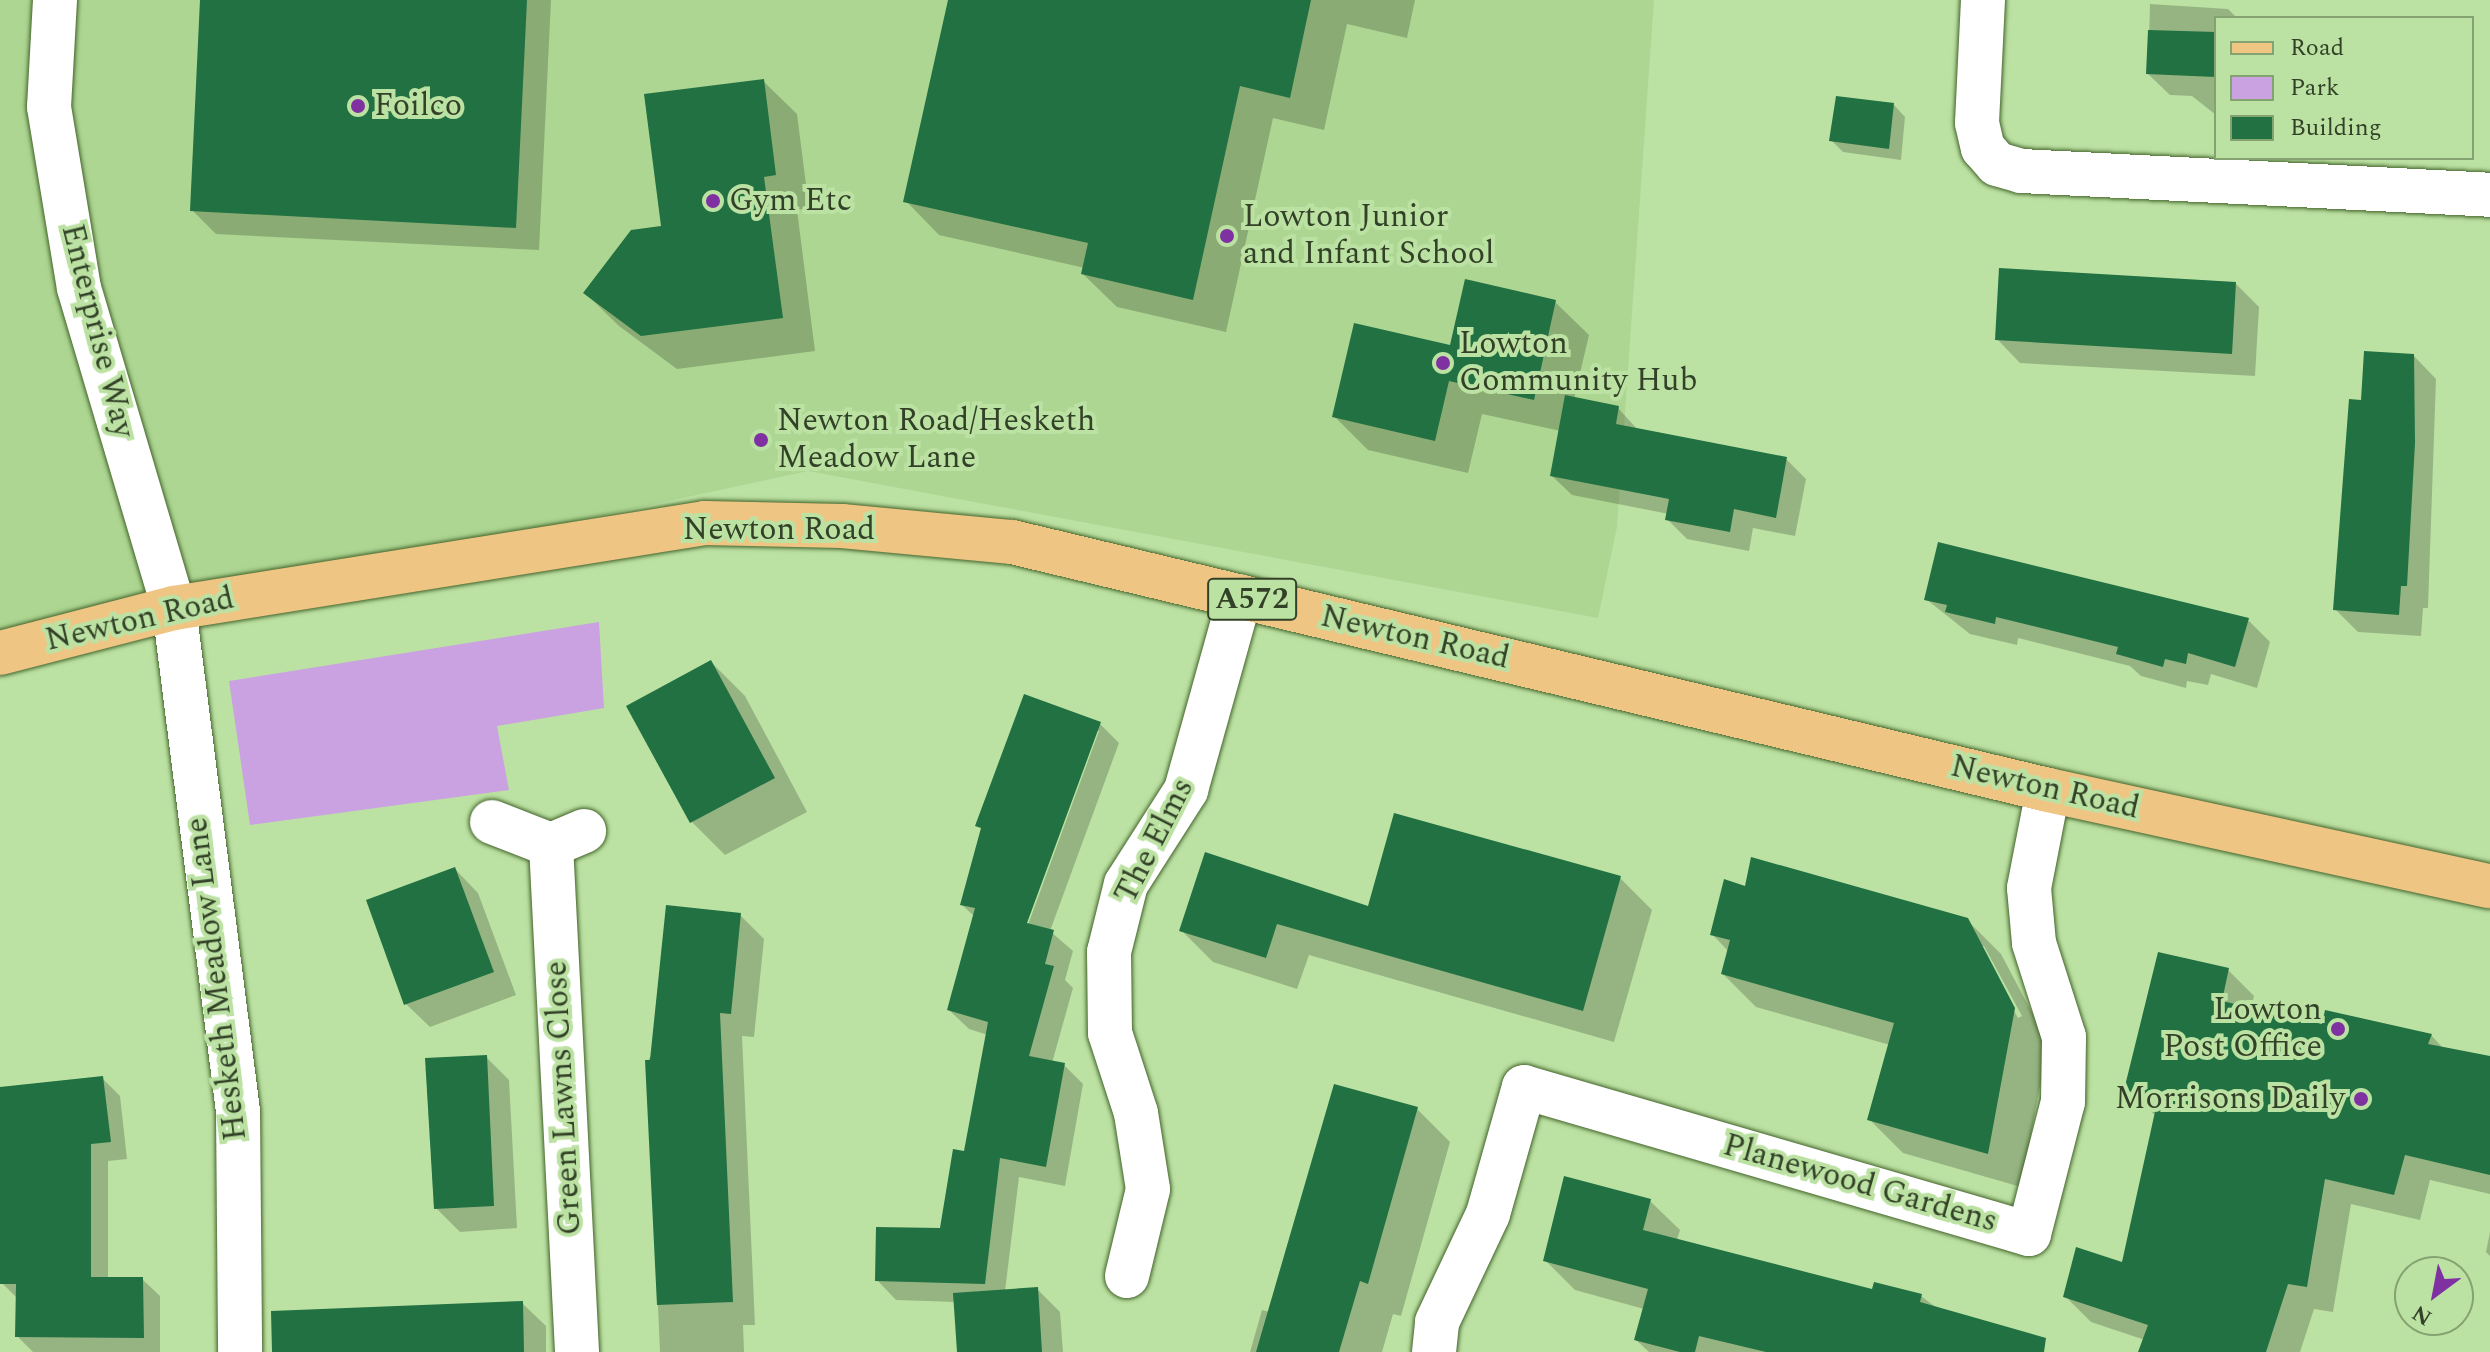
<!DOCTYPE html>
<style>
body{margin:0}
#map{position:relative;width:2490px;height:1352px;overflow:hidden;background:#bce2a3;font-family:Spectral,serif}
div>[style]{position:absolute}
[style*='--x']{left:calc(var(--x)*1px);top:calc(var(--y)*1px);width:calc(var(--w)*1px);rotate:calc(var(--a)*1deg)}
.built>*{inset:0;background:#add692}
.green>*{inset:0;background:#caa2e1}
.shadow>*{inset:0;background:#0003}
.building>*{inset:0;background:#217142}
.roads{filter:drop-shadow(0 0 2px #44642b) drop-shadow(0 0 2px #44642b)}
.minor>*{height:44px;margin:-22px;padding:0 22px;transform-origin:22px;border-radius:22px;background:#fff}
.primary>*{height:44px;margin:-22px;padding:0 22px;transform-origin:22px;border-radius:22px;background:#efc584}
.dots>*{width:22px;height:22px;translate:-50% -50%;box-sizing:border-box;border:4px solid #bce2a3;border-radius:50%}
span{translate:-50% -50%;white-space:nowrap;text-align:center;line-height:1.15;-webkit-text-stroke:8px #bce2a3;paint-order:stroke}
.shield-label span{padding:2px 6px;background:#bce2a3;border:2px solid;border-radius:6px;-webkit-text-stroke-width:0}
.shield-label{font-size:30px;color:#324127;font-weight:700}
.poi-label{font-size:32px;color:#324127}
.left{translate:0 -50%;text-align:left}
.right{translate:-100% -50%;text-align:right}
.street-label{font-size:32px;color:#324127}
.legend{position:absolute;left:2214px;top:16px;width:260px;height:144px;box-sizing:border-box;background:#bce2a3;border:2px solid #85a271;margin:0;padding:10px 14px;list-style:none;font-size:24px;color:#324127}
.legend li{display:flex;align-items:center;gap:16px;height:40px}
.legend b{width:40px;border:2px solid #85a271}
.north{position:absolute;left:2394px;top:1256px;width:80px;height:80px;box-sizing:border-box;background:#bce2a3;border:2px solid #85a271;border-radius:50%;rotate:212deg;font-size:22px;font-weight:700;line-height:32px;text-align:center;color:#324127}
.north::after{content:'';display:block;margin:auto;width:28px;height:36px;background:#7f31a2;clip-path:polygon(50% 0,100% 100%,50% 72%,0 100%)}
</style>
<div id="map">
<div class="built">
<i style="clip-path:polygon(0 0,1654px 0,1617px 527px,1598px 618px,808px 471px,0 645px)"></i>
</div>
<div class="green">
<i style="clip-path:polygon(599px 622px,604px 708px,497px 726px,509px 790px,250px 825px,229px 681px)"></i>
</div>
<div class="shadow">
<i style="clip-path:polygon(202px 0,551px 0,539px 250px,216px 234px,192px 210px)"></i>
<i style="clip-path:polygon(950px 0,1415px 0,1407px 38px,1347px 24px,1324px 130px,1273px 118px,1226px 332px,1117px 307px,1083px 274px,1085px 268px,939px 235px,906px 201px)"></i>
<i style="clip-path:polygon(2150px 4px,2228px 9px,2237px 18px,2216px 18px,2216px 115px,2192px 96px,2170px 95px,2148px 74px)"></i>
<i style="clip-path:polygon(763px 81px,797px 114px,809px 208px,797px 210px,815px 351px,677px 369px,619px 326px,585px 293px,663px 228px)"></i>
<i style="clip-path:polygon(1894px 105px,1905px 117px,1901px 160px,1843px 152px,1831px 140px)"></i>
<i style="clip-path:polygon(2236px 284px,2259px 307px,2255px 376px,2020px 363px,1997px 339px)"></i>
<i style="clip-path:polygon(1555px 302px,1589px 335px,1574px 399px,1618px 408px,1638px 430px,1786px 459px,1806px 479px,1795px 536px,1753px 528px,1749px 551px,1687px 539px,1667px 519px,1669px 514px,1572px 495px,1552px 476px,1561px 431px,1482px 414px,1468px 473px,1368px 450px,1335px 417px,1452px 347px)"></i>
<i style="clip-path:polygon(2414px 356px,2436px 379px,2428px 608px,2423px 608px,2421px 636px,2358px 632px,2335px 609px,2362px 402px)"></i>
<i style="clip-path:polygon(1926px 599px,2248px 620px,2270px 642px,2257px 688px,2211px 674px,2208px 685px,2187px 681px,2186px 688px,2141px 676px,2130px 666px,2018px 638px,2017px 645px,1970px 634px)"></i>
<i style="clip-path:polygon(711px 662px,745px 696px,807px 812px,725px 855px,692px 822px)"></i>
<i style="clip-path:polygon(evenodd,1099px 723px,1119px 743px,1050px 931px,1073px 951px,1065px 980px,1073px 988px,1052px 1063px,1064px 1065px,1083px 1084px,1065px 1186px,1019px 1177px,1005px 1291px,1037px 1289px,1060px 1312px,1063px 1352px,959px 1352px,956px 1302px,896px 1300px,877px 1280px,942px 1230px,966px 1153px,988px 1035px,969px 1029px,949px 1010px,975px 917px,962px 905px,983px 830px,977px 825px,1099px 723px,1095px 731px,1099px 731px,1025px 933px,1021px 932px,1095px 731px)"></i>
<i style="clip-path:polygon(455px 869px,478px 893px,516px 995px,430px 1027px,406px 1004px)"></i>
<i style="clip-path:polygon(1620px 878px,1652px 910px,1614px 1042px,1309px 955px,1297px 989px,1213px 962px,1181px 930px)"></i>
<i style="clip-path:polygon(evenodd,1747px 888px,1967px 920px,2001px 954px,2048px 1043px,2021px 1187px,1903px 1153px,1870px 1120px,1890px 1045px,1756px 1007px,1723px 974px,1729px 952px,1712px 934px,1747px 888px,1980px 946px,1984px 946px,2022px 1016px,2018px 1018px,1980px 946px)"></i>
<i style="clip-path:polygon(740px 915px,764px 939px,754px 1037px,742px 1036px,755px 1325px,743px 1325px,744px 1352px,660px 1352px,647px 1062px)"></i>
<i style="clip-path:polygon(2228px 970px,2254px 996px,2251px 1010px,2323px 1026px,2431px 1035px,2442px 1047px,2490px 1057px,2490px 1194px,2430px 1180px,2420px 1220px,2351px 1204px,2333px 1312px,2314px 1309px,2300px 1352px,2141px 1352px,2145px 1340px,2091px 1322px,2065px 1296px,2124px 1264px,2156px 1116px,2126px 1089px)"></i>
<i style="clip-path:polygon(486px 1057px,509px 1080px,517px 1228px,460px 1232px,436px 1208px)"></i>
<i style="clip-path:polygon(102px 1078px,120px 1096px,127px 1159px,108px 1161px,108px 1279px,142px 1279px,160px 1296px,160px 1352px,33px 1352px,17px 1336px,18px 1299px,2px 1283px,0 1089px)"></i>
<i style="clip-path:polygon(1417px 1109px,1450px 1142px,1401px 1316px,1393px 1314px,1382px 1352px,1250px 1352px,1262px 1310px,1270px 1312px)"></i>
<i style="clip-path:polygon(1650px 1201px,1680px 1230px,1677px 1240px,1873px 1291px,1921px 1296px,1995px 1352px,1649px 1352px,1636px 1340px,1644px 1309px,1575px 1290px,1545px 1260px)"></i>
<i style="clip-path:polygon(2490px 1232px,2490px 1256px,2486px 1252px)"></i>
<i style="clip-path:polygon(522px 1303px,546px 1326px,546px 1352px,335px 1352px)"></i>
</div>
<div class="building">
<i style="clip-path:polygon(200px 0,527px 0,516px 228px,190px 211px)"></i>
<i style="clip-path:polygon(948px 0,1311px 0,1290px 98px,1240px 86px,1193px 300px,1081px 274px,1088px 243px,903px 202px)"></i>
<i style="clip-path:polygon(2148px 30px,2216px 32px,2216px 77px,2146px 74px)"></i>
<i style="clip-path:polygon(764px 79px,776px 175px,764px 177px,783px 318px,641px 336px,583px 293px,631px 230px,661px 226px,644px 94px)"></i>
<i style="clip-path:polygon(1836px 96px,1894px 103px,1889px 149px,1829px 141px)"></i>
<i style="clip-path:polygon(1999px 268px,2236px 282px,2232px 354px,1995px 340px)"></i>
<i style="clip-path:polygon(1465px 279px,1556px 300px,1534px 400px,1449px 381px,1435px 441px,1332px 417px,1354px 323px,1450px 345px)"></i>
<i style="clip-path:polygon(2364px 351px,2414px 354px,2415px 443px,2407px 586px,2401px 586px,2399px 615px,2333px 610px,2349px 399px,2361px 400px)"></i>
<i style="clip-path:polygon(1565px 395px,1619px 406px,1616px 424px,1787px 457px,1776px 518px,1734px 509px,1730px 532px,1665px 520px,1669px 499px,1550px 476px)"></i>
<i style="clip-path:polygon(1938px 542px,2249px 618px,2235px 667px,2188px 653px,2186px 664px,2165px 659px,2163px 667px,2116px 654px,2118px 647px,1996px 617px,1995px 624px,1945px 612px,1947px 605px,1924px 600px)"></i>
<i style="clip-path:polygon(711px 660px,775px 778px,690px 823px,626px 706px)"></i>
<i style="clip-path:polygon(1024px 694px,1101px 722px,1027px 923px,1054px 930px,1045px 964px,1054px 966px,1029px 1056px,1065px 1063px,1046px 1167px,1000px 1158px,985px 1284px,875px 1281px,876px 1227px,940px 1228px,953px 1149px,964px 1151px,988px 1022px,947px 1010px,975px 908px,960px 905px,981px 828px,975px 826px)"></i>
<i style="clip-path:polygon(1394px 813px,1621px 876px,1583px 1011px,1277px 924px,1266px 958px,1179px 931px,1205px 852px,1368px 906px)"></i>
<i style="clip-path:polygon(1751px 857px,1968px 918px,2015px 1008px,1988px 1154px,1867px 1120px,1894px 1023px,1721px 974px,1730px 940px,1710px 935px,1724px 879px,1745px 886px)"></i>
<i style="clip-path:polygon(455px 867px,494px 972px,404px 1005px,366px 900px)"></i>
<i style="clip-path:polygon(666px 905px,741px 913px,731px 1014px,720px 1013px,733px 1302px,657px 1305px,645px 1060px,650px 1060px)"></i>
<i style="clip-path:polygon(2158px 952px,2229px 968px,2222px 1001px,2322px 1024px,2325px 1010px,2432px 1034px,2428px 1044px,2490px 1056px,2490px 1175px,2405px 1155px,2394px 1195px,2325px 1179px,2307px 1287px,2288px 1284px,2266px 1352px,2138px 1352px,2148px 1325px,2063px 1297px,2076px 1247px,2122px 1262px,2158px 1098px,2124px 1090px)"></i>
<i style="clip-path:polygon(487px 1055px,494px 1206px,434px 1209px,425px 1058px)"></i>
<i style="clip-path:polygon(103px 1076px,111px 1142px,91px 1144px,91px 1277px,143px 1277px,144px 1338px,15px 1337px,16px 1284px,0 1284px,0 1087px)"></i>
<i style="clip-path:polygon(1334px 1084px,1418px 1107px,1368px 1284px,1360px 1281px,1339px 1352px,1256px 1352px)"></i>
<i style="clip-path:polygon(1564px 1176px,1651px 1199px,1643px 1230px,1872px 1289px,1874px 1282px,1922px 1294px,1920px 1302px,2046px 1338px,2044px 1352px,1766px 1352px,1699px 1336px,1695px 1352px,1680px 1352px,1634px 1340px,1648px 1289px,1543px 1261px)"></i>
<i style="clip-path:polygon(1038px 1287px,1042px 1352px,957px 1352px,953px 1293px)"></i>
<i style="clip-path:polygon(523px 1301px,524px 1352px,272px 1352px,271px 1311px)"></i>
</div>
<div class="roads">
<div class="minor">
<i style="--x:55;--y:0;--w:107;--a:93.2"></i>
<i style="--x:49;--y:107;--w:183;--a:80.6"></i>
<i style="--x:79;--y:288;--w:334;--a:73.5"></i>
<i style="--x:174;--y:608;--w:507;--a:82.75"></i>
<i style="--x:238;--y:1111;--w:241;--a:89.5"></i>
<i style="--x:1983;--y:0;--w:123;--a:92.8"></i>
<i style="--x:1977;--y:123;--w:26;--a:77"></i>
<i style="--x:1983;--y:148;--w:21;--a:49"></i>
<i style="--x:1997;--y:164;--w:25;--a:16"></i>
<i style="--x:2021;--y:171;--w:470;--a:2.9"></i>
<i style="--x:492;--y:822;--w:63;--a:21.3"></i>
<i style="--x:551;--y:845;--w:508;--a:87.06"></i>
<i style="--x:551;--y:845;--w:36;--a:-23"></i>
<i style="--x:1127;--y:1276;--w:89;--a:-76.4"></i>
<i style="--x:1148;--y:1189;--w:77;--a:-99"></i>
<i style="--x:1136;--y:1113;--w:84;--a:-108"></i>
<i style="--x:1110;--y:1033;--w:81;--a:-90.7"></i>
<i style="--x:1109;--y:952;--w:70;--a:-76"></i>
<i style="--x:1126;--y:884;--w:112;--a:-57.4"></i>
<i style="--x:1186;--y:790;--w:201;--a:-74.4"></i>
<i style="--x:1434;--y:1352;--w:30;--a:-84"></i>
<i style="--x:1437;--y:1322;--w:119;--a:-64.7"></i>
<i style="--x:1488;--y:1214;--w:132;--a:-74.2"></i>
<i style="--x:1524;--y:1087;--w:526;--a:16.23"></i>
<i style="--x:2029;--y:1234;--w:136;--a:-75.6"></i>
<i style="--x:2063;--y:1102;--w:65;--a:-89.1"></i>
<i style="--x:2064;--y:1037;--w:99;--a:-107.7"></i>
<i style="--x:2034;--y:943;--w:55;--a:-95.2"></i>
<i style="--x:2029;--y:888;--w:100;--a:-79"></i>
</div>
<div class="primary">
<i style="--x:0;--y:653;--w:180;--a:-14.5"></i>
<i style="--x:174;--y:608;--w:538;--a:-9.09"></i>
<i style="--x:705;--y:523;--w:137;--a:1.3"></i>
<i style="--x:842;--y:526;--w:171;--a:5.4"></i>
<i style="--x:1012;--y:542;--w:1065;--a:13.46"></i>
<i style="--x:2048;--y:790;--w:452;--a:12.3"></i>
</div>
</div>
<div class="dots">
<i style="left:358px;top:106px;background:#7f31a2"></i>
<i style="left:713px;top:201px;background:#7f31a2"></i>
<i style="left:1227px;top:236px;background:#7f31a2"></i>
<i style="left:1443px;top:363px;background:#7f31a2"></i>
<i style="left:761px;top:440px;background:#7f31a2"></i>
<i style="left:2338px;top:1029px;background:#7f31a2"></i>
<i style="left:2361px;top:1099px;background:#7f31a2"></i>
</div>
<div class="shield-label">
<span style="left:1252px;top:599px">A572</span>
</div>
<div class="poi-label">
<span class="left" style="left:374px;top:106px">Foilco</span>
<span class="left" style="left:729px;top:201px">Gym Etc</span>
<span class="left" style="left:1243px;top:236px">Lowton Junior<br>and Infant School</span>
<span class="left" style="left:1459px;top:363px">Lowton<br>Community Hub</span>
<span class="left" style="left:777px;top:440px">Newton Road/Hesketh<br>Meadow Lane</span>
<span class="right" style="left:2322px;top:1029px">Lowton<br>Post Office</span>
<span class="right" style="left:2345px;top:1099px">Morrisons Daily</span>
</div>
<div class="street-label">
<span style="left:97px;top:331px;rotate:76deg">Enterprise Way</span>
<span style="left:779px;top:530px">Newton Road</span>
<span style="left:140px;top:620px;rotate:-13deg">Newton Road</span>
<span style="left:1415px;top:638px;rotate:13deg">Newton Road</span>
<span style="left:2045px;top:788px;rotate:13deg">Newton Road</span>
<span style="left:1155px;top:841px;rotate:-63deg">The Elms</span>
<span style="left:217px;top:979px;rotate:-97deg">Hesketh Meadow Lane</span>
<span style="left:564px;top:1098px;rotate:-93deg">Green Lawns Close</span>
<span style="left:1860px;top:1184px;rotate:16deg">Planewood Gardens</span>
</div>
<ul class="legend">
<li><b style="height:10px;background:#efc584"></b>Road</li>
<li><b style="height:22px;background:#caa2e1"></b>Park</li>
<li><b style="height:22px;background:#217142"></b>Building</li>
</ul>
<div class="north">N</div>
</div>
